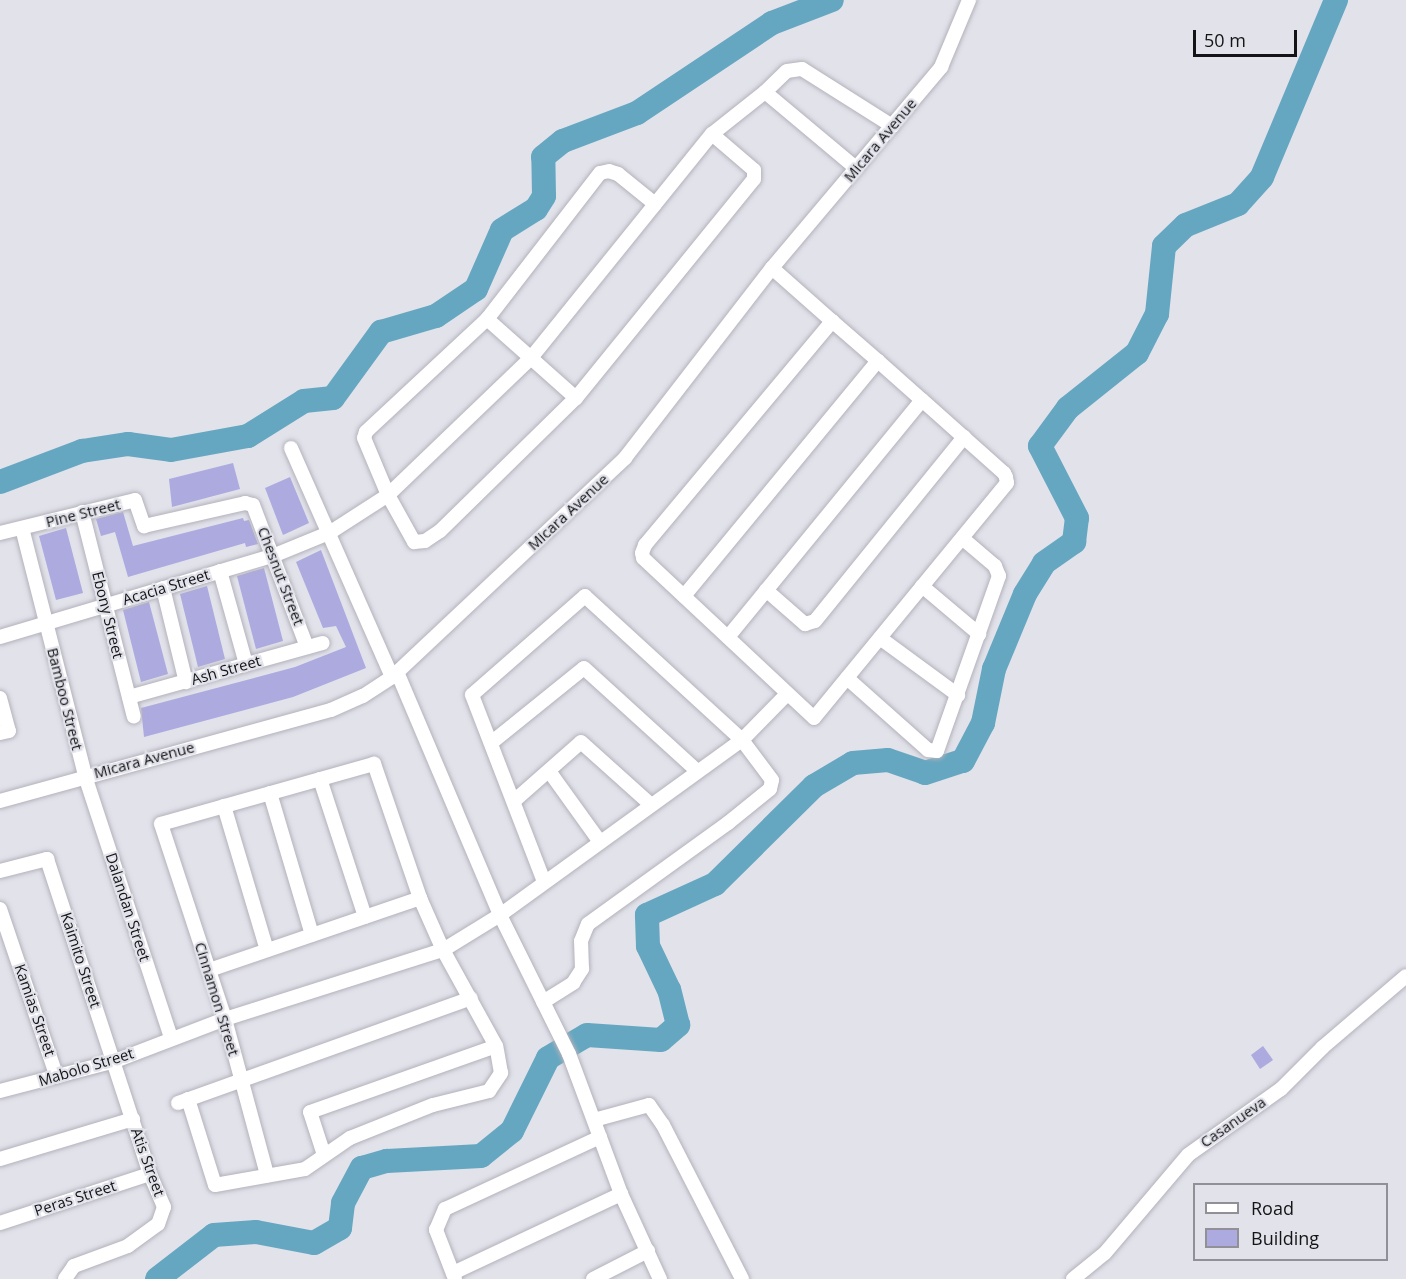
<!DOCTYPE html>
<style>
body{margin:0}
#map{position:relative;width:1406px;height:1279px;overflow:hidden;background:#e2e2eb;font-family:"Open Sans",sans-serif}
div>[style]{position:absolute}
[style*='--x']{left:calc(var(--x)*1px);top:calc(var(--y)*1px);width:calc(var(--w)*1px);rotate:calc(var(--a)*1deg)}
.river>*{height:24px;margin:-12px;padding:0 12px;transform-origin:12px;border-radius:12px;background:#65a7c1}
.building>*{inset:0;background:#adaae0}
.roads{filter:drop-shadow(0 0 2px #b3b2bb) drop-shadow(0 0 2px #b3b2bb)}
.minor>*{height:14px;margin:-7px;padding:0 7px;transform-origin:7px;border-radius:7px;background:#fff}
span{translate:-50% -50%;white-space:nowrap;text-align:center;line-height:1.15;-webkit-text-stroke:4.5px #e2e2eb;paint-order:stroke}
.street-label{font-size:15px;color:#141417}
.legend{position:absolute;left:1193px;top:1183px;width:195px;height:78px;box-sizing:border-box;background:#e2e2eb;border:2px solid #909096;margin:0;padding:8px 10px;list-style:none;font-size:18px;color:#141417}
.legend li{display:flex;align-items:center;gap:12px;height:30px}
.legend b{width:30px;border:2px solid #909096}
.scale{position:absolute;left:1193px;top:30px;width:104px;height:27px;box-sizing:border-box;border:3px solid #141417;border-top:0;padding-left:8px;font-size:18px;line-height:21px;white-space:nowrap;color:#141417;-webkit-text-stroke:4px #e2e2eb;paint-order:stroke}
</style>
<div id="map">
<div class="river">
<i style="--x:0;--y:482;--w:88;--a:-20.7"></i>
<i style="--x:82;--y:451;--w:47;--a:-8.7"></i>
<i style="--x:128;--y:444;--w:43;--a:7.9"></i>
<i style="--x:171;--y:450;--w:78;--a:-10.3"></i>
<i style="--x:248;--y:436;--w:66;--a:-32"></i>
<i style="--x:304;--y:401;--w:29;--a:-6"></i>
<i style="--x:333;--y:398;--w:82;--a:-54"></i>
<i style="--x:381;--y:332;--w:57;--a:-16.2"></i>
<i style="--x:436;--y:316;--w:48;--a:-34"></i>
<i style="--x:476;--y:289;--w:64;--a:-66.2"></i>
<i style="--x:502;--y:230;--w:40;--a:-32"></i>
<i style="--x:536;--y:209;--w:15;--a:-58"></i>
<i style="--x:544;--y:196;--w:39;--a:-91"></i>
<i style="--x:543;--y:157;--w:26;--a:-39"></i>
<i style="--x:563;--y:141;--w:79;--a:-20.7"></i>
<i style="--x:637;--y:113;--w:162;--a:-33.7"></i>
<i style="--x:772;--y:23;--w:64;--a:-21"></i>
<i style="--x:157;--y:1279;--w:72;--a:-37.7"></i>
<i style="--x:214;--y:1235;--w:42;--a:-4.1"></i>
<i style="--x:256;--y:1232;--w:59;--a:10.7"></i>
<i style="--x:314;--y:1243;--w:30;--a:-30"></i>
<i style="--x:340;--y:1228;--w:25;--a:-83"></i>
<i style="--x:343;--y:1203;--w:40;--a:-62"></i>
<i style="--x:362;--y:1168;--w:26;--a:-16"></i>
<i style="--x:387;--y:1161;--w:94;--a:-3"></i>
<i style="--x:481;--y:1156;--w:40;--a:-39"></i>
<i style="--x:512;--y:1131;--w:81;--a:-63.7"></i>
<i style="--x:548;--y:1058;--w:45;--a:-30.5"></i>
<i style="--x:587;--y:1035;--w:74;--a:3.9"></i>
<i style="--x:661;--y:1040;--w:23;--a:-41"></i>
<i style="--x:678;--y:1025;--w:36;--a:-104"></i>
<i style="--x:669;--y:990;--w:49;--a:-115.5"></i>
<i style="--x:648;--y:946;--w:31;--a:-92"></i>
<i style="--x:647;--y:915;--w:75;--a:-24.5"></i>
<i style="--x:715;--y:884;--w:139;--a:-44.7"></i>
<i style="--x:814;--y:786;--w:45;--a:-30.5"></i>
<i style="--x:853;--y:763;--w:35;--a:-5"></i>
<i style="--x:888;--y:760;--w:39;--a:19"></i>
<i style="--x:925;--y:773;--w:40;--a:-18"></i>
<i style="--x:963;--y:761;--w:43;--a:-62.2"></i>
<i style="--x:983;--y:723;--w:55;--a:-78.5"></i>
<i style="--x:994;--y:669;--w:81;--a:-67.5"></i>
<i style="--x:1025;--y:594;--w:36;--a:-58"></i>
<i style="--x:1044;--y:563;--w:37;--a:-35"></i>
<i style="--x:1074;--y:542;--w:24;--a:-83"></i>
<i style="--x:1077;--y:518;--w:81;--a:-117.2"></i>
<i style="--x:1040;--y:446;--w:47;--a:-53.6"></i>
<i style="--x:1068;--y:408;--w:88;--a:-38.6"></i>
<i style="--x:1137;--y:353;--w:44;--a:-62.9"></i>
<i style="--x:1157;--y:314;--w:68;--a:-84.1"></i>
<i style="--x:1164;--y:246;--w:30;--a:-44"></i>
<i style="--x:1186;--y:225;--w:56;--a:-22"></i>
<i style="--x:1238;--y:204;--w:36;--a:-48"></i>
<i style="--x:1262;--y:177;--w:192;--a:-67.3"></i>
</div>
<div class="building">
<i style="clip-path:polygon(233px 463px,240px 489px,172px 507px,169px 479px)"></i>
<i style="clip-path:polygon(290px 477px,309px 523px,283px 535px,265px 488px)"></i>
<i style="clip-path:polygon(123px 512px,133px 546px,243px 518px,244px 521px,249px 520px,258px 544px,246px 547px,245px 543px,128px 577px,115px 532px,101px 536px,96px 519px)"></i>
<i style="clip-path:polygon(66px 528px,83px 593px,56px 600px,39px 536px)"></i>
<i style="clip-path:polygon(321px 550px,366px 668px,293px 697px,144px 737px,141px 708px,295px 667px,346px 647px,336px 626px,323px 628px,296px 562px)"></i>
<i style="clip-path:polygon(264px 568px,283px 641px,256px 649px,237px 576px)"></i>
<i style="clip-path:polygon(207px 586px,225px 659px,198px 667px,180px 594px)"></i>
<i style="clip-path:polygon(149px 602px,168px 674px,141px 682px,123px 610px)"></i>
<i style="clip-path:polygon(1263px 1046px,1273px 1060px,1260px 1069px,1251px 1055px)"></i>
</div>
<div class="roads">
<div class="minor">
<i style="--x:765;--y:92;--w:30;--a:-44"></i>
<i style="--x:787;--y:71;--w:15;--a:-8"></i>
<i style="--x:802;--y:69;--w:107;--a:32.3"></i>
<i style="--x:655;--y:204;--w:48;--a:-141"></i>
<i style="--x:618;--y:174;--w:9;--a:-162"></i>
<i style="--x:609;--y:171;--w:9;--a:167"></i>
<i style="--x:600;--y:173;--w:185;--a:127.7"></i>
<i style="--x:487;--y:319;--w:166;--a:137"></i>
<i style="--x:366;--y:432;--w:6;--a:108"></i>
<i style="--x:364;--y:438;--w:62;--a:67.2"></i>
<i style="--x:388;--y:495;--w:54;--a:61"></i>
<i style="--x:414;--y:542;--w:11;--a:-5"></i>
<i style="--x:425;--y:541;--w:18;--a:-34"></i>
<i style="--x:440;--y:531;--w:190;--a:-44.4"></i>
<i style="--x:576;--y:398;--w:282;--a:-50.9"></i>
<i style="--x:754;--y:179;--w:9;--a:-90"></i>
<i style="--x:754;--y:170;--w:55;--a:-139.4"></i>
<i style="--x:772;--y:268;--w:80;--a:41.5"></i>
<i style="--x:832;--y:321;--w:61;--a:41"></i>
<i style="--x:878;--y:361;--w:59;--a:41.6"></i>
<i style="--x:922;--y:400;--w:110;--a:41.7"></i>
<i style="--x:1004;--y:473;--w:4;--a:63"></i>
<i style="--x:1006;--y:477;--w:6;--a:81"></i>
<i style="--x:1007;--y:483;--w:304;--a:129.4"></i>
<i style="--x:814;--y:718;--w:234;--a:-136.9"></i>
<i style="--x:643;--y:558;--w:5;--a:-101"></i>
<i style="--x:642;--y:553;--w:9;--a:-69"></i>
<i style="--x:645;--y:545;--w:292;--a:-50.1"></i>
<i style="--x:487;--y:319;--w:119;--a:41.6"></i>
<i style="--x:291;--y:448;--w:250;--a:66.2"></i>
<i style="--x:82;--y:512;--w:211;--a:75.8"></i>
<i style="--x:22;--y:528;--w:256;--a:75.7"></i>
<i style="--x:85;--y:776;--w:276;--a:71.8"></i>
<i style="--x:0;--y:533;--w:139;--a:-13.7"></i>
<i style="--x:135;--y:500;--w:28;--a:71"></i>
<i style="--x:144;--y:526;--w:104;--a:-12.8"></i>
<i style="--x:245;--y:503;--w:8;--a:14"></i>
<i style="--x:253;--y:505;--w:152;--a:69.2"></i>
<i style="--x:220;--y:571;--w:97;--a:74.4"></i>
<i style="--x:922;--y:586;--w:75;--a:40.1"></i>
<i style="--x:163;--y:588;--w:97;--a:76.3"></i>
<i style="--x:766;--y:590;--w:52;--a:41.1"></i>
<i style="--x:805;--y:624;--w:10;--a:-17"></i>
<i style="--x:815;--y:621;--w:237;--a:-51"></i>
<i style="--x:684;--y:596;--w:305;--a:-50.5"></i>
<i style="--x:0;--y:637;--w:287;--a:-16.6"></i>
<i style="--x:275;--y:555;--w:58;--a:-22.2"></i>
<i style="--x:329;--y:533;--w:70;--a:-32.8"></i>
<i style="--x:388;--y:495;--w:198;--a:-43.8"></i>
<i style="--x:531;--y:358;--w:288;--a:-51.1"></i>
<i style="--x:712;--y:134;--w:68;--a:-38.4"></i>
<i style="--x:765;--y:92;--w:119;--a:39.9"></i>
<i style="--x:728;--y:637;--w:306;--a:-50.7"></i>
<i style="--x:880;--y:638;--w:97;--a:36.2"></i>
<i style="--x:397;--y:672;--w:264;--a:67"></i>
<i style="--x:500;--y:915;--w:155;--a:63.6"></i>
<i style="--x:569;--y:1054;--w:149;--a:69.6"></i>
<i style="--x:621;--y:1194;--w:94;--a:65.4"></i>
<i style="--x:847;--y:678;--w:108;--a:41.6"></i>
<i style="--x:928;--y:750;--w:9;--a:6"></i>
<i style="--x:937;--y:751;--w:186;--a:-70.5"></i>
<i style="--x:999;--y:576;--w:11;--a:-112"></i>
<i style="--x:995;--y:566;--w:43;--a:-139.7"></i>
<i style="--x:129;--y:697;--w:201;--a:-15.6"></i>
<i style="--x:0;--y:698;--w:34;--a:75"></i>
<i style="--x:9;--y:731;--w:9;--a:167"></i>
<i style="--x:491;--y:743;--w:119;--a:-38.9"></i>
<i style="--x:584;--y:668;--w:151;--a:42.3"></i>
<i style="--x:549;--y:771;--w:87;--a:54.3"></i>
<i style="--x:320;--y:779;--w:145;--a:71.9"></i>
<i style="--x:270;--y:793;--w:148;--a:73.5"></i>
<i style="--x:0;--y:801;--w:343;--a:-15.4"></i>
<i style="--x:331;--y:710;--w:35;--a:-24"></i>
<i style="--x:363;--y:696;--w:35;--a:-33"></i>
<i style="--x:392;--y:677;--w:320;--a:-43.2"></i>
<i style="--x:625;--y:458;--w:240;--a:-52.3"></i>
<i style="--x:772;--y:268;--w:263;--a:-49.9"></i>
<i style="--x:941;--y:67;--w:73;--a:-67.3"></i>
<i style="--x:514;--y:801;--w:89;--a:-41.4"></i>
<i style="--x:581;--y:742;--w:93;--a:41.9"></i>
<i style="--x:224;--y:806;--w:150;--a:73.4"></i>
<i style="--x:0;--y:871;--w:49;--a:-14.3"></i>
<i style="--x:47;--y:859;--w:331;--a:71.9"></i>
<i style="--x:150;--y:1174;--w:36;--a:67"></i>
<i style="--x:164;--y:1207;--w:18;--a:109"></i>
<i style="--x:158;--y:1224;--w:37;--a:144"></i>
<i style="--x:128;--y:1246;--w:58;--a:159.7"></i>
<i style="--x:74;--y:1266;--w:16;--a:125"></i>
<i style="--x:0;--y:909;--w:177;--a:71.3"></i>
<i style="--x:209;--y:970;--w:223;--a:-18.8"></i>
<i style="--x:543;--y:1002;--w:36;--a:-32"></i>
<i style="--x:573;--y:983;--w:17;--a:-57"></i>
<i style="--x:582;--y:969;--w:28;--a:-92"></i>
<i style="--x:581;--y:941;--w:18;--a:-68"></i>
<i style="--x:588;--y:924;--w:173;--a:-35.8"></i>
<i style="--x:728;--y:823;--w:54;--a:-39"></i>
<i style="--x:770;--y:789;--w:9;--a:-77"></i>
<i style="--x:772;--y:780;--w:50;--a:-126.9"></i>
<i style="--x:742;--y:740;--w:213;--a:-137.5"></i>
<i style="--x:585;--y:596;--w:150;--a:138.8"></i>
<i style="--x:472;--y:695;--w:200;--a:68.9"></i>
<i style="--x:0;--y:1091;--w:119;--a:-14.6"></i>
<i style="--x:115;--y:1061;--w:118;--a:-20.9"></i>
<i style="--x:225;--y:1019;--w:229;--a:-17.6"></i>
<i style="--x:443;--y:950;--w:67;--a:-31.6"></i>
<i style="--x:500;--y:915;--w:299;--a:-35.9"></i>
<i style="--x:742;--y:740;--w:63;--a:-45.6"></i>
<i style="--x:188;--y:1099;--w:90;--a:72.6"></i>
<i style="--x:215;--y:1185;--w:91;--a:-10.1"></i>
<i style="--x:305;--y:1169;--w:55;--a:-34.6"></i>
<i style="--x:350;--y:1138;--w:89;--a:-21.7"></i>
<i style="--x:433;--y:1105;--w:58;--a:-14"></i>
<i style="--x:489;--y:1091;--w:22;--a:-56"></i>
<i style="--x:501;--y:1073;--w:27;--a:-100"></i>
<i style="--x:496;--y:1046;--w:110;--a:-118.9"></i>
<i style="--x:443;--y:950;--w:57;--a:-113.9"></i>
<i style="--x:420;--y:898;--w:142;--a:-108.9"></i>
<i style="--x:374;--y:764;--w:221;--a:164.3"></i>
<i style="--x:161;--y:824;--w:205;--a:71.8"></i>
<i style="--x:225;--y:1019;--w:162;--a:74.9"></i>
<i style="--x:178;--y:1103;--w:311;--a:-19.7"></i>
<i style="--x:594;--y:1120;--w:57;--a:-15.3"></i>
<i style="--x:649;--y:1105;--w:24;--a:55"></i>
<i style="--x:663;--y:1125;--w:173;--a:62.8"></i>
<i style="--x:324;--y:1155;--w:45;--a:-108"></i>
<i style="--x:310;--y:1112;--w:197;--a:-19.5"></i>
<i style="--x:0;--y:1159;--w:139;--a:-16.7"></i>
<i style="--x:0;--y:1223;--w:158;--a:-18.1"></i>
<i style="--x:453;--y:1273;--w:186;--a:-25.2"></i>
<i style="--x:455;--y:1279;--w:53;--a:-111.2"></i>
<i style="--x:436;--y:1230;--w:23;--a:-67"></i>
<i style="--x:445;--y:1209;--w:171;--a:-24.9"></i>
<i style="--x:593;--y:1279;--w:62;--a:-27"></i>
<i style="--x:1073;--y:1279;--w:41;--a:-39.1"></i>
<i style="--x:1105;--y:1253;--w:128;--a:-49.7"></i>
<i style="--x:1188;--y:1155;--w:114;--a:-35.4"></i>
<i style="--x:1281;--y:1089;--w:59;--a:-45"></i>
<i style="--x:1323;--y:1047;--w:109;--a:-40.5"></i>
</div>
</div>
<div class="street-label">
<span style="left:880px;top:140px;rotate:-50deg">Micara Avenue</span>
<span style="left:568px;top:512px;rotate:-43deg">Micara Avenue</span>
<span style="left:83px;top:513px;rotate:-14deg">Pine Street</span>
<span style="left:281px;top:576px;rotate:69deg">Chesnut Street</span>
<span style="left:166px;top:587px;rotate:-17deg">Acacia Street</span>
<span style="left:108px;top:615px;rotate:76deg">Ebony Street</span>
<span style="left:226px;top:670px;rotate:-16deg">Ash Street</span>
<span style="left:65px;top:699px;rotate:76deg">Bamboo Street</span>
<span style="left:144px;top:760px;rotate:-15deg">Micara Avenue</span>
<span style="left:128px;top:907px;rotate:72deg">Dalandan Street</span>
<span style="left:81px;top:960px;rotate:72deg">Kaimito Street</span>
<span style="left:217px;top:999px;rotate:73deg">Cinnamon Street</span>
<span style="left:35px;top:1010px;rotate:71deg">Kamias Street</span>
<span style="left:86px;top:1067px;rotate:-17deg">Mabolo Street</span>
<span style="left:1233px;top:1122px;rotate:-35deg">Casanueva</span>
<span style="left:148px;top:1162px;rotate:70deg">Atis Street</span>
<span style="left:75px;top:1198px;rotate:-18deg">Peras Street</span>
</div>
<ul class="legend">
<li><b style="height:8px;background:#fff"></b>Road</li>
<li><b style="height:16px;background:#adaae0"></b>Building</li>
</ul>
<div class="scale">50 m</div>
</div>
